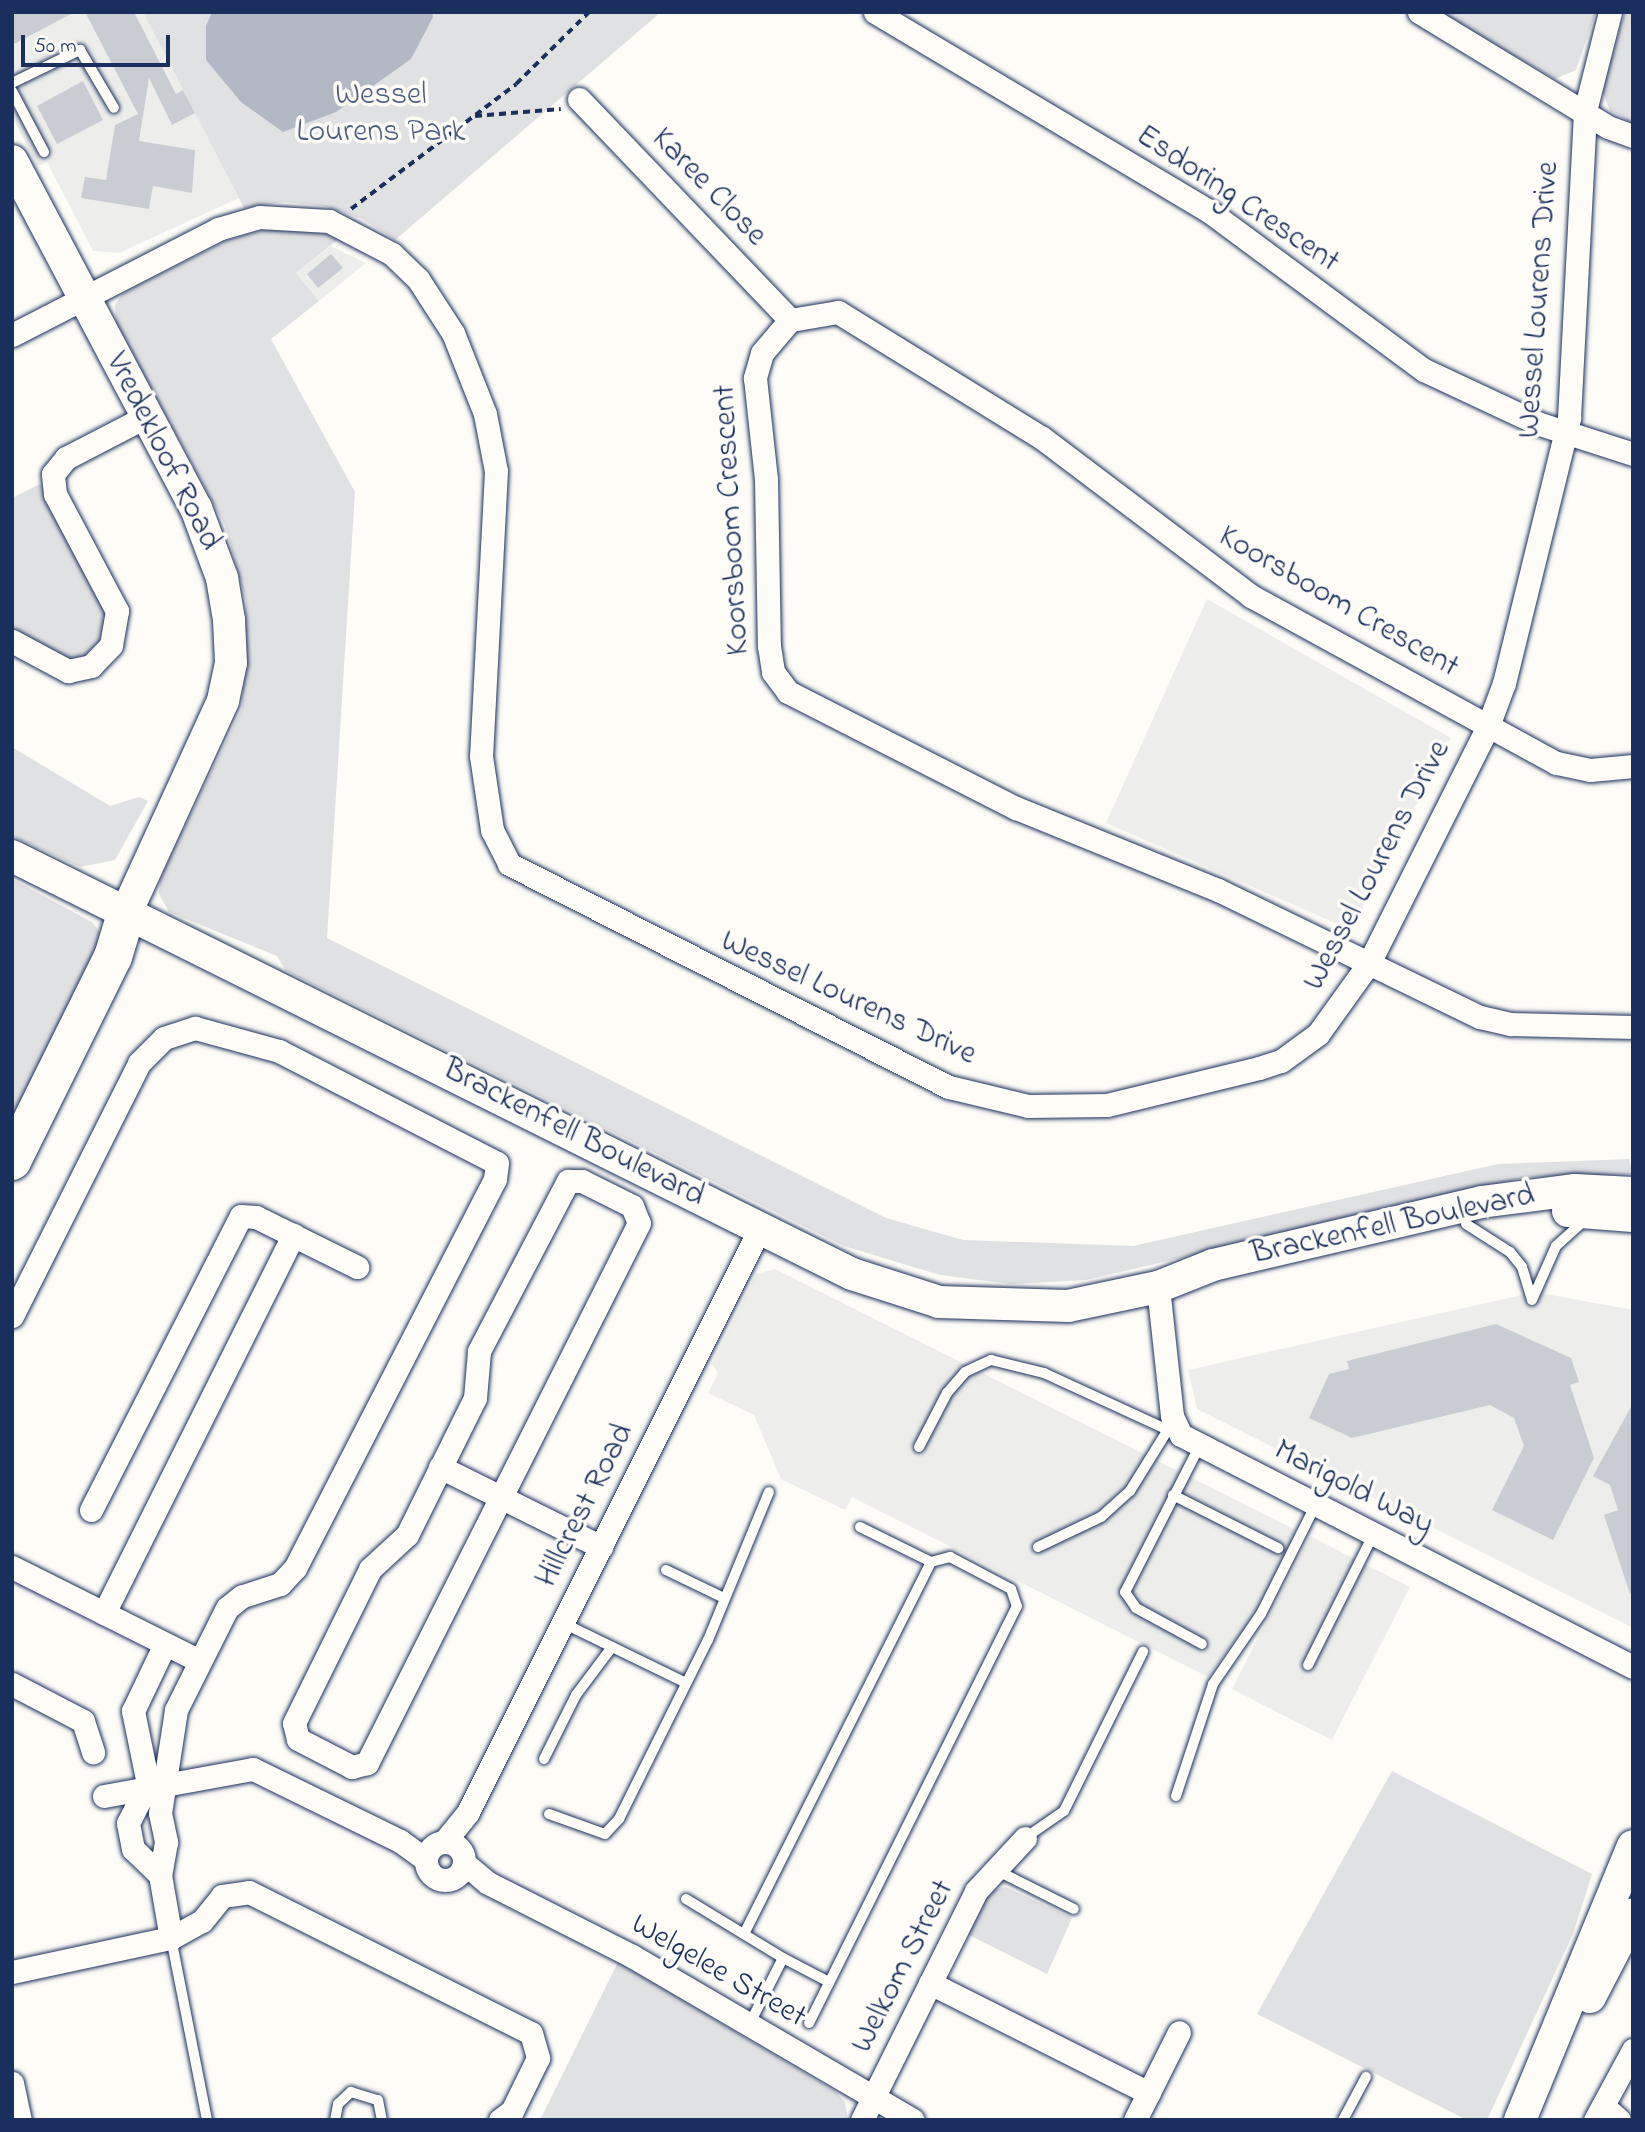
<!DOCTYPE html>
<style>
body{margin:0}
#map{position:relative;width:1645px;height:2132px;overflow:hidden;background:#fdfcf7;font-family:"Indie Flower",sans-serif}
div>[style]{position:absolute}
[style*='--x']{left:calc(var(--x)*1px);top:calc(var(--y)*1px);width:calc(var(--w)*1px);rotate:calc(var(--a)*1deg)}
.built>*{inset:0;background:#edeeec}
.green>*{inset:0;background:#e0e1e3}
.water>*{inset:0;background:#b3b8c5}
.building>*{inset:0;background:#c9ccd3}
.path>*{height:3.5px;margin-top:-1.75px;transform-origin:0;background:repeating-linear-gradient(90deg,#1b2f5e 0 7px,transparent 0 12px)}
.roads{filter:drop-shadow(0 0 2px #1b2f5e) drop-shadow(0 0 2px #1b2f5e)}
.lane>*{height:10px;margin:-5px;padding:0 5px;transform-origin:5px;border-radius:5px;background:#fdfcf7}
.street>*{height:23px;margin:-11.5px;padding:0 11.5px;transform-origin:11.5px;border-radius:11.5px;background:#fdfcf7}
.street>.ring{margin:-11.5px;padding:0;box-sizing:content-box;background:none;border:23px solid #fdfcf7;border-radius:50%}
.secondary>*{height:32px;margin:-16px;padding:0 16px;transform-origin:16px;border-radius:16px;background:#fdfcf7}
.highway>*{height:38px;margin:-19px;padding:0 19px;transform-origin:19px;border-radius:19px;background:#fdfcf7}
span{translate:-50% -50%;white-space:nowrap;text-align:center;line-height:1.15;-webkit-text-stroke:7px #fdfcf7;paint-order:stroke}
.park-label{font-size:32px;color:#4c5c7f}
.street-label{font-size:32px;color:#1b2f5e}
.frame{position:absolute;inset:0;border:14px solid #1b2f5e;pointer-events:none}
.scale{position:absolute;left:21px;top:35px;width:149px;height:32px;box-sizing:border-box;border:4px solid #1b2f5e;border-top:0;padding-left:9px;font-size:21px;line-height:24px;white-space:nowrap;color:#1b2f5e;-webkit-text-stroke:5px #fdfcf7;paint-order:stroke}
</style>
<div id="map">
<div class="built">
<i style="clip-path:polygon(12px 12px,143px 12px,239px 198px,119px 253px,93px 251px,47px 162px,38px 166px,12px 117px)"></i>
<i style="clip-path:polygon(331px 246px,366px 263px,319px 301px,296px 273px)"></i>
<i style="clip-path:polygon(1207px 599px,1451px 738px,1351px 930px,1106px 823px)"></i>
<i style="clip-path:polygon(775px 1269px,1296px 1530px,1258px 1609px,1208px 1677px,852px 1497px,845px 1510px,781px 1479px,754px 1415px,708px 1393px,718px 1374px,712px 1364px,756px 1274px)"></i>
<i style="clip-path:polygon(1535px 1292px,1633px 1310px,1633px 1628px,1197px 1409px,1188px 1370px)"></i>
<i style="clip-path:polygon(1310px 1536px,1410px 1587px,1332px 1740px,1232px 1689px)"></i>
</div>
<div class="green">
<i style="clip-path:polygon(143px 12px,661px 12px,395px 240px,362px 219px,324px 206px,284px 202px,244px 208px)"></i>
<i style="clip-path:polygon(1438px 12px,1596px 12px,1576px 70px,1555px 79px)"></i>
<i style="clip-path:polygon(1625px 12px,1633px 14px,1633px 124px,1610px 111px,1602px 90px)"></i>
<i style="clip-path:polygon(303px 229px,340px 238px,296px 273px,319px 301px,271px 339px,355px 492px,327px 938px,886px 1218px,963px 1240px,1133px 1246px,1498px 1164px,1629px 1159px,1633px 1174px,1527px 1177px,1086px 1280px,1010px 1284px,940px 1275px,844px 1246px,286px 971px,277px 956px,169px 912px,159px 894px,160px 879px,242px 708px,246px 601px,225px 525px,116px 322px,115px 305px,123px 293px,230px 239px,265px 230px)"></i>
<i style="clip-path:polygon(40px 484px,108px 611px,96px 652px,73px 662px,12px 631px,12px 498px)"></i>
<i style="clip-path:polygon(12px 747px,110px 806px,139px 797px,148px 801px,115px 860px,80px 867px,12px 836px)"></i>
<i style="clip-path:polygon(12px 879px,92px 922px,103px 936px,12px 1138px)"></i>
<i style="clip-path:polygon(1392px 1771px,1592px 1874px,1573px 1934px,1487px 2120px,1467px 2120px,1257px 2014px)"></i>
<i style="clip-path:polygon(1006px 1887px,1072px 1918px,1047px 1974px,965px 1933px,990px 1891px)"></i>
<i style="clip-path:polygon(618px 1962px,836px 2092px,845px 2102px,848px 2120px,540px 2120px)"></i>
</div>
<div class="water">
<i style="clip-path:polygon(212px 12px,432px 12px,433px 17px,411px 59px,336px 112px,283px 132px,241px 102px,206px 60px,206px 26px)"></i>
</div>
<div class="building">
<i style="clip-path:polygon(12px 12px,75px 12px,12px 45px)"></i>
<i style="clip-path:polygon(85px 12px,134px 12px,176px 94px,183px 90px,195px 113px,172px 125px,149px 78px,139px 141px,195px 150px,192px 193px,153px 186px,149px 209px,81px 198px,85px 177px,106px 180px,115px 125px,138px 114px)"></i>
<i style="clip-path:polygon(83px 81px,103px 120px,57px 144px,37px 106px)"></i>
<i style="clip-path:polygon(331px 254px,343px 268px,318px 288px,307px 274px)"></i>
<i style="clip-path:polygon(1496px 1324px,1571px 1358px,1579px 1382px,1570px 1385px,1594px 1458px,1553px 1540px,1492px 1510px,1524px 1446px,1514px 1418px,1490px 1405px,1352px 1438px,1309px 1418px,1329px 1374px,1349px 1369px,1347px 1361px)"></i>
<i style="clip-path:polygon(1633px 1403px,1633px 1593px,1630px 1594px,1604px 1515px,1618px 1510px,1610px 1485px,1593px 1476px)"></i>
</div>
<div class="path">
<i style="--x:475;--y:116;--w:86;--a:-4.7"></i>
<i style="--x:351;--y:209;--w:207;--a:-37.1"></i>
<i style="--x:516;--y:84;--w:103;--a:-44.6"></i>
</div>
<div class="roads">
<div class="lane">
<i style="--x:12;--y:83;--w:76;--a:-25.9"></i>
<i style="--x:80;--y:50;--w:67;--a:59.6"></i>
<i style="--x:12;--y:91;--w:69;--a:62.3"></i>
<i style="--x:1466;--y:1224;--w:52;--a:32.5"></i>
<i style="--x:1510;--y:1252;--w:19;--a:51"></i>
<i style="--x:1522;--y:1267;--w:34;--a:73"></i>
<i style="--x:1532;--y:1300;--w:59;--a:-66"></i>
<i style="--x:1556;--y:1246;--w:39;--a:-42"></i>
<i style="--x:919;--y:1447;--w:61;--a:-62.6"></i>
<i style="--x:947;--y:1393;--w:28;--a:-49"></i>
<i style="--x:965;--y:1372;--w:29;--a:-25"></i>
<i style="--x:991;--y:1360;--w:55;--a:13.8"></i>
<i style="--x:1044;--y:1373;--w:149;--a:24.7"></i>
<i style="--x:1199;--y:1447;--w:163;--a:117"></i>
<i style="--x:1125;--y:1592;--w:19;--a:55"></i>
<i style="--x:1136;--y:1608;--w:75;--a:28.6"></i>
<i style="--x:1173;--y:1495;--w:118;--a:26.8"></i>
<i style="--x:860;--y:1527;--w:79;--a:26.2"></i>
<i style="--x:1038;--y:1547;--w:70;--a:-25.5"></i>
<i style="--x:1101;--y:1517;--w:39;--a:-42"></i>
<i style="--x:1130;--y:1491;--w:68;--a:-58.2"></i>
<i style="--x:666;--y:1570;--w:62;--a:25.7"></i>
<i style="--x:563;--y:1623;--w:137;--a:26"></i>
<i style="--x:1308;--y:1665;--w:145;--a:-63.4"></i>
<i style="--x:544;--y:1759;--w:72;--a:-63.4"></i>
<i style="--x:576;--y:1695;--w:60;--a:-53.1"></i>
<i style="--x:1176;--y:1796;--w:118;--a:-71.7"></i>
<i style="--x:1213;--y:1684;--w:85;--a:-55.6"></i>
<i style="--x:1261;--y:1614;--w:121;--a:-63.4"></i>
<i style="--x:549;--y:1814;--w:59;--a:19.7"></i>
<i style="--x:605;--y:1834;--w:21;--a:-47"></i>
<i style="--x:619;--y:1819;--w:200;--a:-63.6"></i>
<i style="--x:708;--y:1640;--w:160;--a:-67.6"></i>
<i style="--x:1025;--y:1838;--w:47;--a:-34.7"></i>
<i style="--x:1064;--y:1811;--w:178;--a:-63.6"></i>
<i style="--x:996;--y:1870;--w:87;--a:26.6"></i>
<i style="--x:686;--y:1899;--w:114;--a:31.3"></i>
<i style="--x:744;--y:1934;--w:416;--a:-63.3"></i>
<i style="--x:931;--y:1562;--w:20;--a:-15"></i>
<i style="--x:950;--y:1557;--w:69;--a:27.7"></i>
<i style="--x:1011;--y:1589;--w:18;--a:71"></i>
<i style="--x:1017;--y:1606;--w:466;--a:116.5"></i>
<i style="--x:171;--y:1938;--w:186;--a:78.8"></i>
<i style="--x:749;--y:2025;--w:75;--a:-63.1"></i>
<i style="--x:783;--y:1958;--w:52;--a:27.6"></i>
<i style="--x:335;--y:2120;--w:16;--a:-79"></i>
<i style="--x:338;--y:2104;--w:18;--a:-43"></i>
<i style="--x:351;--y:2092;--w:28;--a:17"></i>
<i style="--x:378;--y:2100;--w:20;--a:79"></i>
<i style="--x:1343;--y:2120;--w:49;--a:-61.9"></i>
</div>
<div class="street">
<i style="--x:875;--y:12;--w:389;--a:30.8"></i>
<i style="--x:1209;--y:211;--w:267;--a:36.5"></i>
<i style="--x:1424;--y:370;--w:125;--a:25.1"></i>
<i style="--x:1537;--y:423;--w:101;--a:17.9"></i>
<i style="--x:1419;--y:12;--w:221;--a:31.3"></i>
<i style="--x:1608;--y:127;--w:27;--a:20"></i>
<i style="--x:579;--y:99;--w:306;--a:46.3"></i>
<i style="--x:12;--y:335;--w:232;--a:-27.2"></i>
<i style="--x:218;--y:229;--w:43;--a:-16.3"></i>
<i style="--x:259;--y:217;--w:70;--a:3.3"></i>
<i style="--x:329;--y:221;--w:71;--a:27.6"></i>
<i style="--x:392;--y:254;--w:36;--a:44"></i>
<i style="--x:418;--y:279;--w:64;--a:57.1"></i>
<i style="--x:453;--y:333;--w:87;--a:68.4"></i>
<i style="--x:485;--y:414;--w:58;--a:79.1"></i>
<i style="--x:496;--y:471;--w:285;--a:93"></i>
<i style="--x:481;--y:756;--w:75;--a:81.5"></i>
<i style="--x:492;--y:830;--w:38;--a:63"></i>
<i style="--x:509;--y:864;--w:493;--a:26.9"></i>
<i style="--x:949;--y:1087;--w:81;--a:13.5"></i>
<i style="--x:1028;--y:1106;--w:79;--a:-0.7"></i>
<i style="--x:1107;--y:1105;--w:156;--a:-13.7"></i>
<i style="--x:1259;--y:1068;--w:23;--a:-18"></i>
<i style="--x:1281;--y:1061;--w:46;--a:-36.1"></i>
<i style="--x:1318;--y:1034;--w:87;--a:-54.3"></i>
<i style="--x:1369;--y:963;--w:265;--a:-63.3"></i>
<i style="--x:1488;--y:726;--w:46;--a:-69.6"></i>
<i style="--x:1504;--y:683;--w:273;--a:-76.2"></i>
<i style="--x:1569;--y:418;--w:307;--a:-87"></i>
<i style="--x:1585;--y:111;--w:102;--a:-75.8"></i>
<i style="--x:12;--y:641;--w:64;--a:28.2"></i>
<i style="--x:68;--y:671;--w:24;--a:-12"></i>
<i style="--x:91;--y:666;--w:29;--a:-46"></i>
<i style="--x:111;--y:645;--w:35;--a:-80"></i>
<i style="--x:117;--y:611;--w:132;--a:-117.9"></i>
<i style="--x:55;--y:494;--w:20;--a:-96"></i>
<i style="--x:53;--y:474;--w:21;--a:-51"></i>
<i style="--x:66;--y:458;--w:91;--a:-27.4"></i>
<i style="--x:1633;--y:766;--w:43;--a:174.7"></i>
<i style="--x:1590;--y:770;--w:35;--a:-168"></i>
<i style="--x:1556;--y:763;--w:348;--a:-151.3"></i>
<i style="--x:1251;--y:596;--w:262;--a:-142.9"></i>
<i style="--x:1042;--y:438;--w:240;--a:-148.3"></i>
<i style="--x:838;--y:312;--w:49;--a:170.5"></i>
<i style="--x:790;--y:320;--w:43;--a:130.3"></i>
<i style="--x:762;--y:353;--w:26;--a:106"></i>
<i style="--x:755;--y:378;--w:102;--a:83.8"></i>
<i style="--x:766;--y:479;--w:167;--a:89"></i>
<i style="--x:769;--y:646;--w:26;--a:81"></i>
<i style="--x:773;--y:672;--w:25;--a:53"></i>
<i style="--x:788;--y:692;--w:256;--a:27"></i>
<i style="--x:1016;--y:808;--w:218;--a:22.1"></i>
<i style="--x:1218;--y:890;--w:291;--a:25.9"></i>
<i style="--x:1480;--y:1017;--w:32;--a:13"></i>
<i style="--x:1511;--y:1024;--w:122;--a:1.4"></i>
<i style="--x:568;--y:1181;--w:14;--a:0"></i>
<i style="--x:582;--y:1181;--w:56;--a:26.6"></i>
<i style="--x:632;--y:1206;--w:18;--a:68"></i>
<i style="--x:639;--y:1223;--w:605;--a:116.73"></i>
<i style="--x:367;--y:1763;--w:16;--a:165"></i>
<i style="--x:352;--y:1767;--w:61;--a:-152.6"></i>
<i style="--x:298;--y:1739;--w:16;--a:-104"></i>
<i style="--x:294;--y:1723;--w:172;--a:-63.7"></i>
<i style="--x:370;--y:1569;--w:50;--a:-42.6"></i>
<i style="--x:407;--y:1535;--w:153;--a:-63.6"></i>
<i style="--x:475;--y:1398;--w:47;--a:-85.1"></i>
<i style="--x:479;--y:1351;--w:192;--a:-62.4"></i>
<i style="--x:1158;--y:1287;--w:130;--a:83.8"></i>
<i style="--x:1172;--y:1416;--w:21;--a:65"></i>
<i style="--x:1181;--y:1435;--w:508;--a:27.17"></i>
<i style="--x:12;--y:1316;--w:283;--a:-63.3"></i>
<i style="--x:139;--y:1063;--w:35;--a:-45"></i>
<i style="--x:164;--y:1038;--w:33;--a:-18"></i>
<i style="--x:195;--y:1028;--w:87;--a:15.3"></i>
<i style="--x:279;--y:1051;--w:245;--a:27.2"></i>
<i style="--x:497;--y:1163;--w:16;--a:97"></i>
<i style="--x:495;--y:1179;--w:437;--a:117.2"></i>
<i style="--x:295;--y:1568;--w:22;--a:133"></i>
<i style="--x:280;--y:1584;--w:40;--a:162"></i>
<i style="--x:242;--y:1596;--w:19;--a:141"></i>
<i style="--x:227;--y:1608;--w:114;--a:116.6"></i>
<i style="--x:176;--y:1710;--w:104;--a:98.8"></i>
<i style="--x:160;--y:1813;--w:30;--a:78"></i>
<i style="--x:166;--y:1842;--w:34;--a:100"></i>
<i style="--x:160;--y:1875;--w:64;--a:80.1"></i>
<i style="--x:440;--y:1467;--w:180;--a:26.4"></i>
<i style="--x:91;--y:1510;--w:330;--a:-63"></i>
<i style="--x:241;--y:1216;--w:15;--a:4"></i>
<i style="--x:256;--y:1217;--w:113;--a:26.3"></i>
<i style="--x:12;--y:1567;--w:210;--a:26.6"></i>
<i style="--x:104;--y:1613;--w:423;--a:-63.4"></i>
<i style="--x:12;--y:1684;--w:80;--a:27.5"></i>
<i style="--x:83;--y:1721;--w:33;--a:72"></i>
<i style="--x:104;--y:1796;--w:151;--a:-10.3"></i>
<i style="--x:253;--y:1769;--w:164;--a:26.1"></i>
<i style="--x:400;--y:1841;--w:32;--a:36"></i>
<i style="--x:444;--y:1842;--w:38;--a:-51"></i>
<i style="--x:468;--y:1812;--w:653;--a:-63.43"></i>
<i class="ring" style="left:426px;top:1842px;width:15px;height:15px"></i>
<i style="--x:464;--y:1863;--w:31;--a:40"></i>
<i style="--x:488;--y:1883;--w:161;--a:26.9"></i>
<i style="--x:632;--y:1956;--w:325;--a:30.3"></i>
<i style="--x:160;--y:1875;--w:37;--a:-136"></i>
<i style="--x:133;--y:1849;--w:26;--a:-101"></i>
<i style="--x:128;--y:1823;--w:44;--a:-62.9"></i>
<i style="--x:148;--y:1784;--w:75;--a:-101.6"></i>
<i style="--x:133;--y:1711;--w:74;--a:-64.5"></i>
<i style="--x:12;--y:1972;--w:163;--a:-12.1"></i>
<i style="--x:171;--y:1938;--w:35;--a:-29"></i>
<i style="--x:202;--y:1921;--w:32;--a:-51"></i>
<i style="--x:222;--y:1896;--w:27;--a:-8"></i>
<i style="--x:249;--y:1892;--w:315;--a:26.6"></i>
<i style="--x:531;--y:2033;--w:26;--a:74"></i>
<i style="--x:538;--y:2058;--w:59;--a:116.1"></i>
<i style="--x:512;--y:2111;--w:15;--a:143"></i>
<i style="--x:930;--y:1983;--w:245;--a:26.7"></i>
<i style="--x:12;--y:2083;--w:38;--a:78"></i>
<i style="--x:1603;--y:2106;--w:21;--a:41"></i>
<i style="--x:862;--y:2120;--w:256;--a:-63.5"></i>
<i style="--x:976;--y:1891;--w:72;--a:-47.2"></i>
<i style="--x:1135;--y:2120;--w:98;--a:-63.4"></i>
<i style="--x:1595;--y:2120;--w:80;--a:-61.5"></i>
</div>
<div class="secondary">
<i style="--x:12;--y:161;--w:393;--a:62.1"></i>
<i style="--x:196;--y:508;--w:75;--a:69.6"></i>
<i style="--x:222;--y:578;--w:43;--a:80.5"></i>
<i style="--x:229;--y:620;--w:43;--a:87.3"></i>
<i style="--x:231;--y:663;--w:39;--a:102"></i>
<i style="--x:223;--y:701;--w:231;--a:114.6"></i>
<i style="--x:12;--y:856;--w:938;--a:26.46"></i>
<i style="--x:852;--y:1274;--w:91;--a:17.8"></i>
<i style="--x:939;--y:1302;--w:129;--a:1.8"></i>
<i style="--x:1068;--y:1306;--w:92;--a:-11.9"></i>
<i style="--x:1158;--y:1287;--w:59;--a:-21.8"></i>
<i style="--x:1213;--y:1265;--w:275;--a:-13.2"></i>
<i style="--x:1481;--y:1202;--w:95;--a:-7.3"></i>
<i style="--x:1575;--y:1190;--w:58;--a:3"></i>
<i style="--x:1568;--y:1211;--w:65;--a:4.4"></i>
<i style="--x:1590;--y:1997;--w:93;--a:-62.6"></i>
<i style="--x:1520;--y:2120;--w:296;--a:-67.6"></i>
</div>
<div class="highway">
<i style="--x:12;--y:1161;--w:228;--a:-63.7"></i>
<i style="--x:113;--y:957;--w:48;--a:-73.1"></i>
</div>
</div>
<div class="park-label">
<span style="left:381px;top:115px">Wessel<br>Lourens Park</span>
</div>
<div class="street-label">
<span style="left:708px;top:188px;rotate:46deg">Karee Close</span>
<span style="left:1237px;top:200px;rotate:34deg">Esdoring Crescent</span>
<span style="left:1540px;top:300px;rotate:-86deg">Wessel Lourens Drive</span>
<span style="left:162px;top:452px;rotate:63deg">Vredekloof Road</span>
<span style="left:733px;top:520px;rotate:-93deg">Koorsboom Crescent</span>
<span style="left:1338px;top:603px;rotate:30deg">Koorsboom Crescent</span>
<span style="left:1378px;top:866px;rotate:-62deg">Wessel Lourens Drive</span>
<span style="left:848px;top:999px;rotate:25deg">Wessel Lourens Drive</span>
<span style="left:573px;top:1134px;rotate:27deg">Brackenfell Boulevard</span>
<span style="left:1393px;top:1226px;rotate:-12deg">Brackenfell Boulevard</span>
<span style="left:1353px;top:1489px;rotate:27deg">Marigold Way</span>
<span style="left:586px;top:1506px;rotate:-63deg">Hillcrest Road</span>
<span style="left:904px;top:1967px;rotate:-63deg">Welkom Street</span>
<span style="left:718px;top:1972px;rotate:30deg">Welgelee Street</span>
</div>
<div class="frame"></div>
<div class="scale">50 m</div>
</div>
